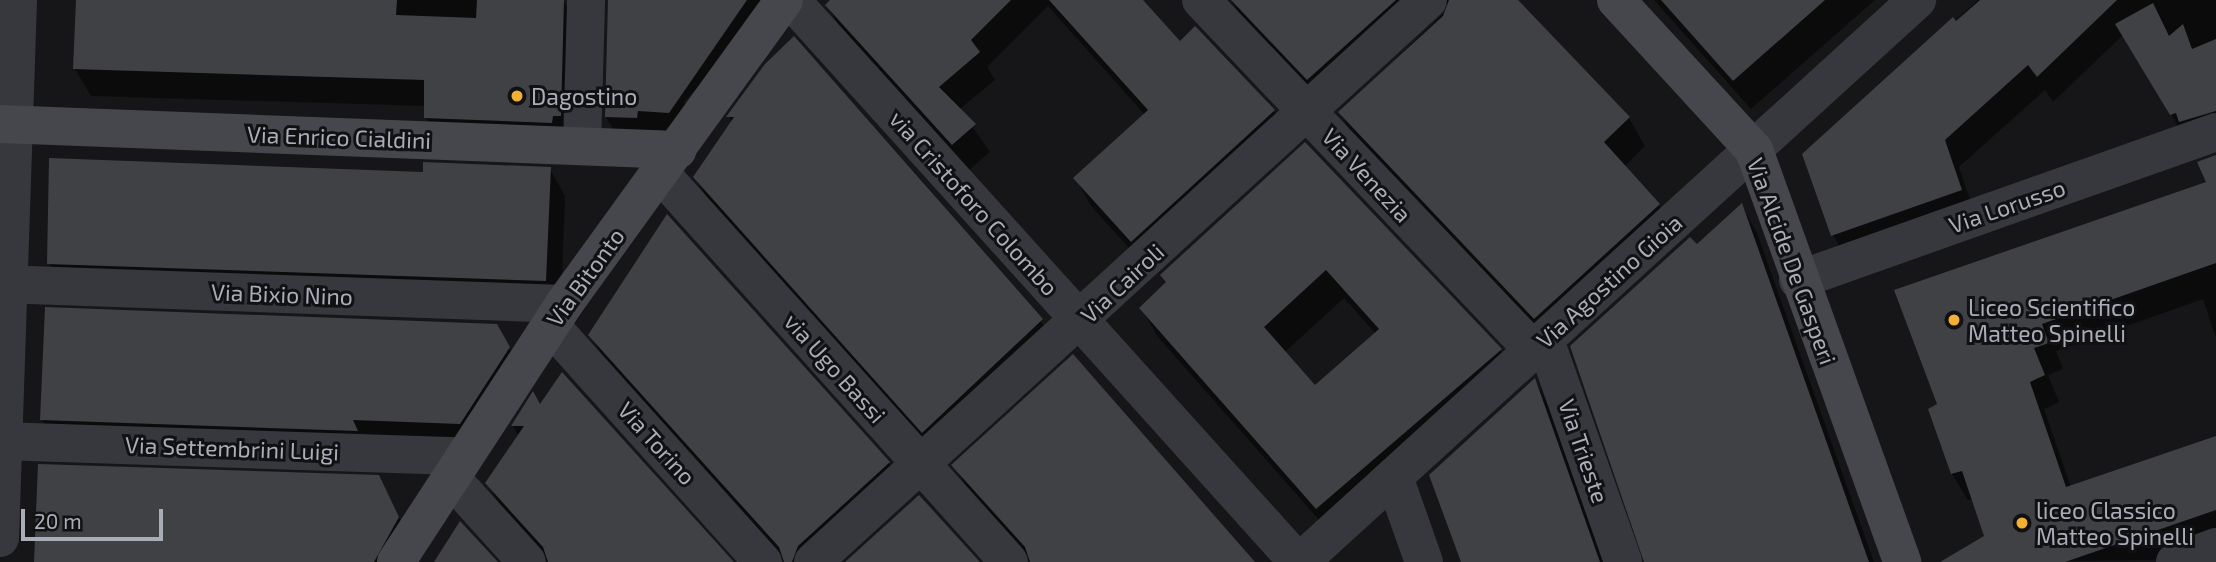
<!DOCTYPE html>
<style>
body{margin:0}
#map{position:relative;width:2216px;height:562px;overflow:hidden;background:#161618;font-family:"Exo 2",sans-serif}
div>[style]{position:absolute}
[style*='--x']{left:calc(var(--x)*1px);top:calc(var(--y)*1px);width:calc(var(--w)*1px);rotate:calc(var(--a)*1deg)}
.shadow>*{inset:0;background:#0007}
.building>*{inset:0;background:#404145}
.street>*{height:38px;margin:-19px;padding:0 19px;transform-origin:19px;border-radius:19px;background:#37383d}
.secondary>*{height:38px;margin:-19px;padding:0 19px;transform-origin:19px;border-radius:19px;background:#45474d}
.dots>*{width:19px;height:19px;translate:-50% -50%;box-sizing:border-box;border:4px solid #111113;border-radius:50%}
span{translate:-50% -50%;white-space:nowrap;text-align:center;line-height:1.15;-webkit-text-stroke:6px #111113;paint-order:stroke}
.poi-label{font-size:23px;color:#a8adb8}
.left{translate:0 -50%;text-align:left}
.street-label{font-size:23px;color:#a8adb8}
.scale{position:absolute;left:21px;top:509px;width:142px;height:32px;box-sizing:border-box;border:4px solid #a8adb8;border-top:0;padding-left:9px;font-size:21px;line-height:24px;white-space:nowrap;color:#a8adb8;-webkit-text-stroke:5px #111113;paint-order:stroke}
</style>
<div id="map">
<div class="shadow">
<i style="clip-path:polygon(78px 0,563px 0,579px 28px,576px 143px,442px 145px,426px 118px,426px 106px,91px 96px,75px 69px)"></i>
<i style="clip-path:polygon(618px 0,779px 0,684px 102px,700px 128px,622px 144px,606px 117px)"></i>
<i style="clip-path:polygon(833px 0,1140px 0,1179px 44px,1274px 111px,1289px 138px,1147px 268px,1091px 206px,1076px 179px,1145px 115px,1048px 6px,987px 67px,995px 80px,960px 109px,990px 152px,968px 171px,843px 33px,827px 5px)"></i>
<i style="clip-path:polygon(1231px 0,1516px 0,1629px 118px,1645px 146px,1624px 167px,1659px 205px,1675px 234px,1551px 346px,1356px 141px,1340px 113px,1450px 7px,1429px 12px,1325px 108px,1245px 23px)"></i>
<i style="clip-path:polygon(1654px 0,1875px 0,1751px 109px)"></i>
<i style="clip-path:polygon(1978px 0,2216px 0,2216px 142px,2187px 141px,2123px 35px,2053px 102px,2045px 90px,1959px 167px,1976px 217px,1848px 262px,1833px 235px,1804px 155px)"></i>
<i style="clip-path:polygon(794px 38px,918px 176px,1041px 321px,1056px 348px,939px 459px,711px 205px,695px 177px,732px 123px,729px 117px)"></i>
<i style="clip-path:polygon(evenodd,1305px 144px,1500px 350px,1517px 379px,1334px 537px,1158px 337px,1141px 308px,1305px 144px,1344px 298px,1376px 334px,1315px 388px,1284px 353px,1344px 298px)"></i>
<i style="clip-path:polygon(2216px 156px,2216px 338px,2203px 299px,2056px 351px,2063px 369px,2048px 375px,2059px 402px,2044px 409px,2071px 487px,2216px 438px,2216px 559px,1992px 562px,1973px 499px,1968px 500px,1952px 474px,1930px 410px,2209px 183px)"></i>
<i style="clip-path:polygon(550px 169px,565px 196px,561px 308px,65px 291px,49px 263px,425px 174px)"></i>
<i style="clip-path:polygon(1742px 206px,1757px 233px,1874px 562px,1644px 562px,1696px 247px)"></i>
<i style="clip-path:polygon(496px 325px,512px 353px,476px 451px,58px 447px,42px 420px)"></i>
<i style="clip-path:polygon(590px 335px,889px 463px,904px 491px,826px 562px,784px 562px,606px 362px)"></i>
<i style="clip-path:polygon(1535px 380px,1550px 407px,1605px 562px,1463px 562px)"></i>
<i style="clip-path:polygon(540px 407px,731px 562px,547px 562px,503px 511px,487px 483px,519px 437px,513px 426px)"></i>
<i style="clip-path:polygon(954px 465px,1253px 562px,1030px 562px,970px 493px)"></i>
<i style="clip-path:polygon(378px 477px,414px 546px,405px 562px,36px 562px)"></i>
</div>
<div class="building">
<i style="clip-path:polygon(76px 0,397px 0,396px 15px,476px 18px,477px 0,564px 0,561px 116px,553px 116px,552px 123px,424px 118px,424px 80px,73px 69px)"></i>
<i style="clip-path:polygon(608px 0,747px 0,669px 113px,638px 111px,637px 118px,605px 117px)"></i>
<i style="clip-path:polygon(830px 0,1011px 0,971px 40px,980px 52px,939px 87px,976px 124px,952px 145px,825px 5px)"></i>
<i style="clip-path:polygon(1049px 0,1143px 0,1180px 41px,1195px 26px,1275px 110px,1131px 242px,1073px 178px,1148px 110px)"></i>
<i style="clip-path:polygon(1231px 0,1396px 0,1307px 80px)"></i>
<i style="clip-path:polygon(1449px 0,1518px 0,1630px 117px,1604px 142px,1660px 204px,1534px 319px,1338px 112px,1443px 16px)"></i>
<i style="clip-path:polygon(1661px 0,1825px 0,1733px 81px)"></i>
<i style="clip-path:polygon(1980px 0,2117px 0,2037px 77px,2028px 65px,1945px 140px,1962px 190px,1831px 236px,1802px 154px,1953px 17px,1956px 21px)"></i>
<i style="clip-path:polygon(2153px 3px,2169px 36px,2183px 24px,2192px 49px,2216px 39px,2216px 111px,2179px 122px,2176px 113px,2170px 115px,2115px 24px)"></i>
<i style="clip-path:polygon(794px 36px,1043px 319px,922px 433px,693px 177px,734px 117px,726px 117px,765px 64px)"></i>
<i style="clip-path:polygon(evenodd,1305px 142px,1502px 349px,1316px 509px,1139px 308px,1166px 282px,1160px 275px,1305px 142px,1326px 270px,1379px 329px,1315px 385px,1264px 327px,1326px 270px)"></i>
<i style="clip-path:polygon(2216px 155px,2216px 263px,2042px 324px,2049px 343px,2034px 348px,2045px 375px,2030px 382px,2066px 487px,2216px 436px,2216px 510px,2065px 562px,1940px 562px,1984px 536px,1962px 471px,1951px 474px,1928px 409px,1937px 404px,1894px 290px,2206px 182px,2197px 162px)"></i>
<i style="clip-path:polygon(49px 158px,423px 172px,423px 162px,551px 167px,546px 281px,47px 264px)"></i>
<i style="clip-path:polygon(1742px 203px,1869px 562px,1644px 562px,1570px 346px,1690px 237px,1697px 244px)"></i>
<i style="clip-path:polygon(667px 214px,890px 462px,798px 546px,792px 562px,784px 562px,779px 547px,588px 335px)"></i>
<i style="clip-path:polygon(45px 307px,497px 324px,510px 347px,460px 424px,353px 420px,358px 431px,40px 420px)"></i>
<i style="clip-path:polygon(1073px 354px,1255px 562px,1030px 562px,1025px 547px,951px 465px)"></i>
<i style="clip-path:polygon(562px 372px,734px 562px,548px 562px,543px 547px,485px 483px,524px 426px,511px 426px,533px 391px,540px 404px)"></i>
<i style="clip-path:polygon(1535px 378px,1600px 562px,1461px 562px,1429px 475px)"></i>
<i style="clip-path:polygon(38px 464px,379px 475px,399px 517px,374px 562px,34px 562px)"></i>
<i style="clip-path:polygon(919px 495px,980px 562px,845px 562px)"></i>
<i style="clip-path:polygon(460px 521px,498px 562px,434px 562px)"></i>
</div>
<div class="street">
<i style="--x:791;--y:0;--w:757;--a:47.95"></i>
<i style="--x:1201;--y:0;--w:482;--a:46.5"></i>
<i style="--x:582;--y:146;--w:146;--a:-88.4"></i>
<i style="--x:661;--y:174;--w:521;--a:48.11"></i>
<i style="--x:1798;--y:280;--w:443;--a:-19.5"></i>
<i style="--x:0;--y:284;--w:564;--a:2.03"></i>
<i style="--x:550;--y:325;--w:319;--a:48.1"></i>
<i style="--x:1545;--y:340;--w:235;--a:70.6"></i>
<i style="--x:0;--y:441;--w:464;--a:1.9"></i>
<i style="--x:1394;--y:477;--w:90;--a:70.6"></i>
<i style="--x:451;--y:478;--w:113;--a:47.9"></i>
<i style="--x:0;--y:538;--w:538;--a:-88.08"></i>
<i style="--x:813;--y:562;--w:833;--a:-42.42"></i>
<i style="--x:1300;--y:562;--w:835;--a:-42.33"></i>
<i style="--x:2175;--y:562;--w:44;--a:-20.1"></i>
</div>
<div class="secondary">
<i style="--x:1616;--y:0;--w:204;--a:47.4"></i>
<i style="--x:1754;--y:150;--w:438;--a:70.2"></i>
<i style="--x:0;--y:124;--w:678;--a:2.2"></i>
<i style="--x:396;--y:562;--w:308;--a:-56.9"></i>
<i style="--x:564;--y:304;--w:375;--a:-54.1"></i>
</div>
<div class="dots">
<i style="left:517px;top:96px;background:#f2b134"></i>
<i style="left:1954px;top:320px;background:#f2b134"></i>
<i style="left:2022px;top:523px;background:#f2b134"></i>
</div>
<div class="poi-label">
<span class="left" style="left:531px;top:96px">Dagostino</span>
<span class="left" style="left:1968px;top:320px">Liceo Scientifico<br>Matteo Spinelli</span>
<span class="left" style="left:2036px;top:523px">liceo Classico<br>Matteo Spinelli</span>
</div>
<div class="street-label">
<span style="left:339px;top:137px;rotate:2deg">Via Enrico Cialdini</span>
<span style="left:1367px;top:175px;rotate:47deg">Via Venezia</span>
<span style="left:974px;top:203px;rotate:48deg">via Cristoforo Colombo</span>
<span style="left:2007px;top:206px;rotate:-19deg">Via Lorusso</span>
<span style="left:1792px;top:261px;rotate:70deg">Via Alcide De Gasperi</span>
<span style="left:585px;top:277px;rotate:-54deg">Via Bitonto</span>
<span style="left:1609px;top:281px;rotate:-42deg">Via Agostino Gioia</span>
<span style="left:1122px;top:283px;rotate:-43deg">Via Cairoli</span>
<span style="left:282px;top:294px;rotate:2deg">Via Bixio Nino</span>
<span style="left:835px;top:368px;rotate:48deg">via Ugo Bassi</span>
<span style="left:657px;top:443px;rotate:48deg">Via Torino</span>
<span style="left:232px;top:448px;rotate:2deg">Via Settembrini Luigi</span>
<span style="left:1584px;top:451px;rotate:71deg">Via Trieste</span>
</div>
<div class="scale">20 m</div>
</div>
